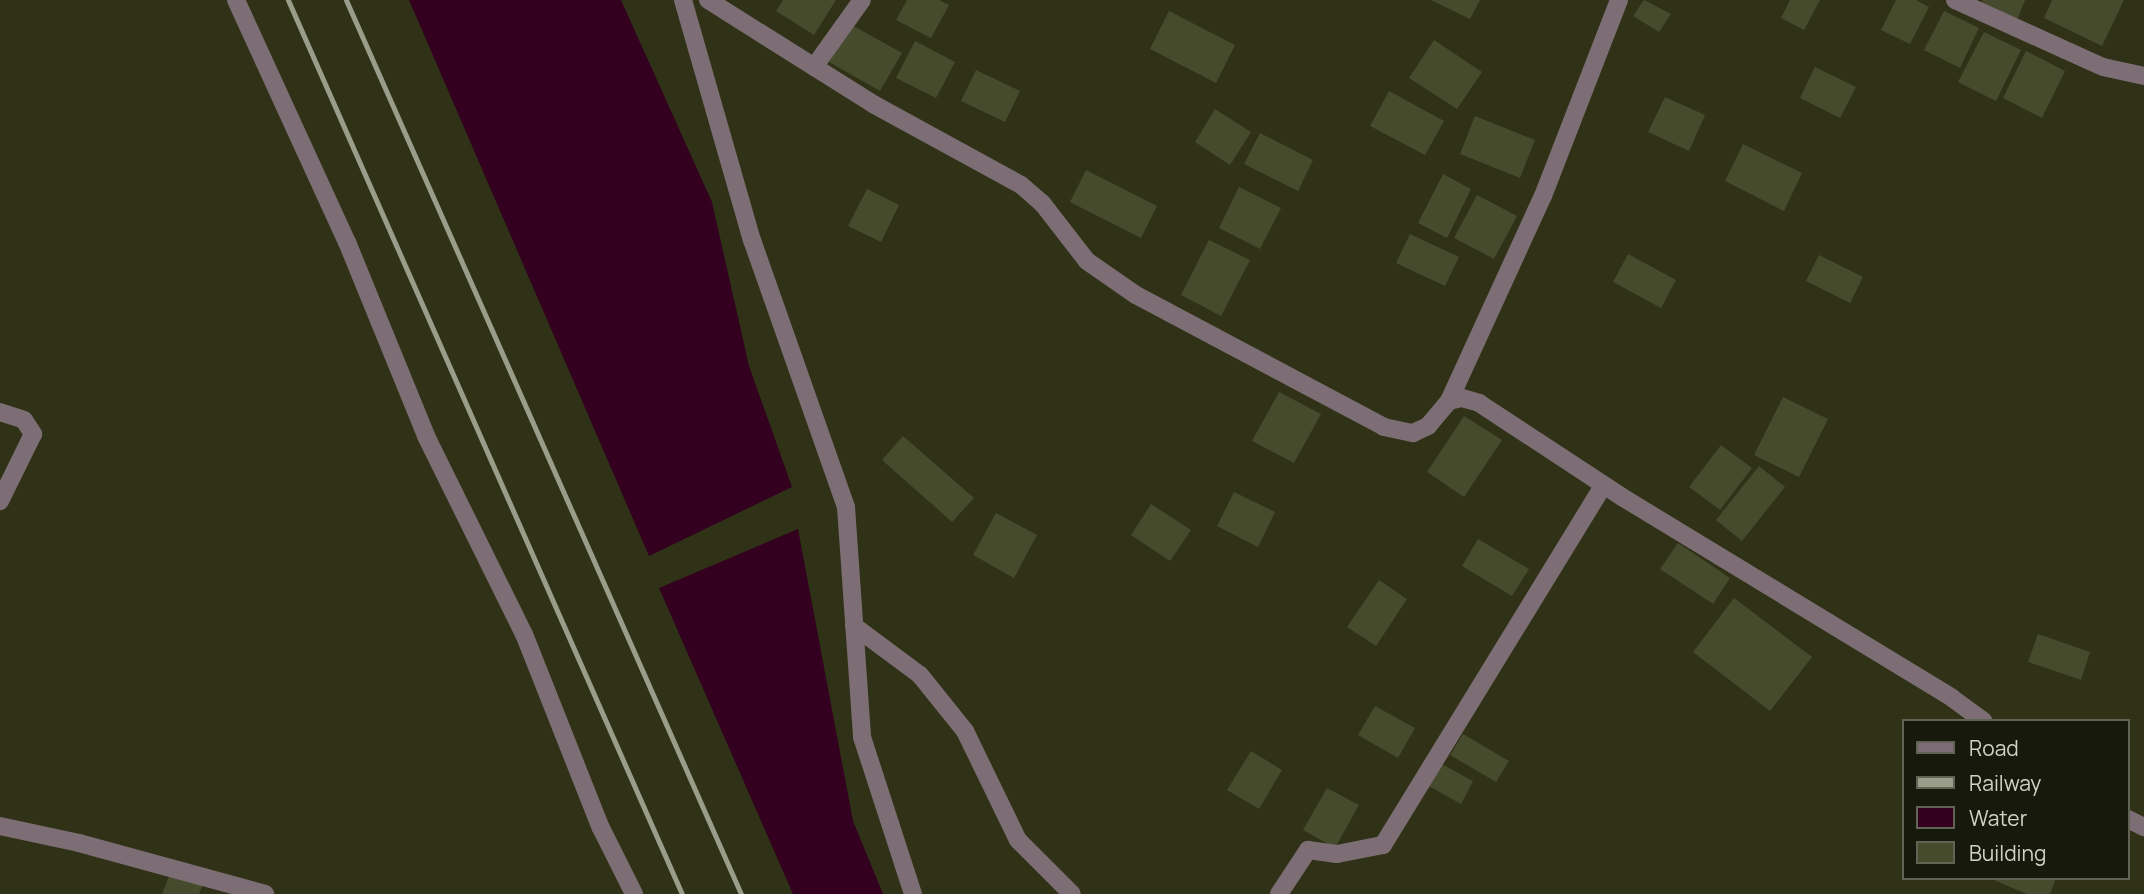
<!DOCTYPE html>
<style>
body{margin:0}
#map{position:relative;width:2144px;height:894px;overflow:hidden;background:#2f3216;font-family:Manrope,sans-serif}
div>[style]{position:absolute}
[style*='--x']{left:calc(var(--x)*1px);top:calc(var(--y)*1px);width:calc(var(--w)*1px);rotate:calc(var(--a)*1deg)}
.water>*{inset:0;background:#33011f}
.building>*{inset:0;background:#474b2e}
.minor>*{height:18px;margin:-9px;padding:0 9px;transform-origin:9px;border-radius:9px;background:#7d6e75}
.rail>*{height:5px;margin:-2.5px;padding:0 2.5px;transform-origin:2.5px;border-radius:2.5px;background:#9a9d89}
span{translate:-50% -50%;white-space:nowrap;text-align:center;line-height:1.15;-webkit-text-stroke:7px #17190c;paint-order:stroke}
.legend{position:absolute;left:1902px;top:719px;width:228px;height:161px;box-sizing:border-box;background:#17190c;border:2px solid #616355;margin:0;padding:9px 12px;list-style:none;font-size:21px;color:#d0d3c3}
.legend li{display:flex;align-items:center;gap:14px;height:35px}
.legend b{width:35px;border:2px solid #616355}
</style>
<div id="map">
<div class="water">
<i style="clip-path:polygon(409px 0,621px 0,712px 202px,749px 366px,792px 487px,649px 556px)"></i>
<i style="clip-path:polygon(798px 529px,853px 821px,883px 894px,793px 894px,659px 588px)"></i>
</div>
<div class="building">
<i style="clip-path:polygon(783px 0,836px 0,814px 35px,776px 11px)"></i>
<i style="clip-path:polygon(907px 0,939px 0,949px 5px,931px 38px,896px 20px)"></i>
<i style="clip-path:polygon(1431px 0,1480px 0,1470px 19px)"></i>
<i style="clip-path:polygon(1644px 0,1671px 14px,1659px 32px,1633px 16px)"></i>
<i style="clip-path:polygon(1790px 0,1820px 0,1804px 30px,1781px 18px)"></i>
<i style="clip-path:polygon(1896px 0,1916px 0,1929px 7px,1910px 44px,1881px 30px)"></i>
<i style="clip-path:polygon(1983px 0,2025px 0,2017px 20px,1981px 4px)"></i>
<i style="clip-path:polygon(2052px 0,2124px 0,2102px 46px,2044px 18px)"></i>
<i style="clip-path:polygon(1169px 11px,1235px 45px,1216px 83px,1150px 49px)"></i>
<i style="clip-path:polygon(1944px 11px,1979px 28px,1960px 68px,1924px 50px)"></i>
<i style="clip-path:polygon(850px 24px,902px 53px,880px 91px,829px 62px)"></i>
<i style="clip-path:polygon(1984px 32px,2021px 50px,1996px 101px,1958px 82px)"></i>
<i style="clip-path:polygon(1434px 40px,1482px 72px,1457px 109px,1409px 78px)"></i>
<i style="clip-path:polygon(915px 41px,955px 62px,936px 98px,896px 78px)"></i>
<i style="clip-path:polygon(2026px 51px,2065px 71px,2042px 118px,2003px 98px)"></i>
<i style="clip-path:polygon(1815px 67px,1856px 87px,1840px 118px,1800px 98px)"></i>
<i style="clip-path:polygon(976px 70px,1020px 91px,1005px 122px,961px 101px)"></i>
<i style="clip-path:polygon(1389px 91px,1444px 121px,1425px 155px,1370px 126px)"></i>
<i style="clip-path:polygon(1665px 97px,1705px 115px,1689px 151px,1648px 132px)"></i>
<i style="clip-path:polygon(1215px 109px,1251px 132px,1230px 165px,1195px 142px)"></i>
<i style="clip-path:polygon(1475px 116px,1535px 140px,1520px 178px,1460px 154px)"></i>
<i style="clip-path:polygon(1260px 133px,1313px 160px,1298px 191px,1244px 164px)"></i>
<i style="clip-path:polygon(1743px 144px,1802px 173px,1784px 211px,1725px 181px)"></i>
<i style="clip-path:polygon(1086px 170px,1157px 206px,1141px 238px,1070px 202px)"></i>
<i style="clip-path:polygon(1443px 174px,1471px 189px,1447px 238px,1418px 223px)"></i>
<i style="clip-path:polygon(1239px 187px,1281px 208px,1260px 249px,1219px 228px)"></i>
<i style="clip-path:polygon(867px 189px,899px 205px,881px 242px,848px 226px)"></i>
<i style="clip-path:polygon(1477px 195px,1517px 216px,1494px 259px,1454px 238px)"></i>
<i style="clip-path:polygon(1410px 234px,1459px 257px,1445px 286px,1396px 263px)"></i>
<i style="clip-path:polygon(1209px 240px,1250px 260px,1221px 316px,1181px 295px)"></i>
<i style="clip-path:polygon(1628px 254px,1676px 280px,1661px 308px,1613px 282px)"></i>
<i style="clip-path:polygon(1819px 255px,1863px 277px,1850px 303px,1806px 281px)"></i>
<i style="clip-path:polygon(1279px 392px,1321px 414px,1294px 463px,1252px 441px)"></i>
<i style="clip-path:polygon(1783px 397px,1828px 419px,1799px 477px,1754px 455px)"></i>
<i style="clip-path:polygon(1464px 416px,1502px 440px,1464px 497px,1427px 472px)"></i>
<i style="clip-path:polygon(903px 436px,974px 498px,952px 522px,882px 460px)"></i>
<i style="clip-path:polygon(1721px 445px,1752px 468px,1720px 510px,1689px 487px)"></i>
<i style="clip-path:polygon(1759px 466px,1785px 487px,1742px 541px,1716px 520px)"></i>
<i style="clip-path:polygon(1234px 492px,1275px 512px,1258px 547px,1217px 526px)"></i>
<i style="clip-path:polygon(1151px 504px,1191px 530px,1170px 561px,1131px 535px)"></i>
<i style="clip-path:polygon(996px 513px,1037px 535px,1014px 578px,973px 555px)"></i>
<i style="clip-path:polygon(1478px 539px,1529px 569px,1512px 596px,1462px 566px)"></i>
<i style="clip-path:polygon(1678px 543px,1730px 578px,1713px 604px,1660px 569px)"></i>
<i style="clip-path:polygon(1379px 580px,1407px 599px,1376px 646px,1347px 627px)"></i>
<i style="clip-path:polygon(1734px 598px,1812px 657px,1770px 711px,1693px 652px)"></i>
<i style="clip-path:polygon(2038px 634px,2090px 652px,2081px 680px,2028px 662px)"></i>
<i style="clip-path:polygon(1375px 706px,1415px 728px,1398px 758px,1358px 735px)"></i>
<i style="clip-path:polygon(1463px 734px,1509px 761px,1496px 782px,1450px 755px)"></i>
<i style="clip-path:polygon(1251px 751px,1282px 770px,1259px 809px,1227px 790px)"></i>
<i style="clip-path:polygon(1438px 762px,1473px 781px,1461px 804px,1425px 784px)"></i>
<i style="clip-path:polygon(1327px 788px,1359px 805px,1335px 848px,1303px 830px)"></i>
<i style="clip-path:polygon(172px 869px,204px 881px,199px 894px,162px 894px)"></i>
<i style="clip-path:polygon(1989px 878px,2056px 878px,2050px 894px,2027px 894px)"></i>
</div>
<div class="minor">
<i style="--x:236;--y:0;--w:266;--a:65.4"></i>
<i style="--x:347;--y:242;--w:209;--a:67.8"></i>
<i style="--x:426;--y:436;--w:221;--a:63.7"></i>
<i style="--x:524;--y:634;--w:209;--a:68.4"></i>
<i style="--x:601;--y:828;--w:74;--a:63.4"></i>
<i style="--x:683;--y:0;--w:250;--a:74"></i>
<i style="--x:752;--y:240;--w:283;--a:70.6"></i>
<i style="--x:846;--y:507;--w:231;--a:86"></i>
<i style="--x:862;--y:737;--w:165;--a:72"></i>
<i style="--x:708;--y:0;--w:195;--a:32.2"></i>
<i style="--x:873;--y:104;--w:169;--a:28.7"></i>
<i style="--x:1021;--y:185;--w:28;--a:41"></i>
<i style="--x:1042;--y:203;--w:73;--a:52.2"></i>
<i style="--x:1087;--y:261;--w:60;--a:34.8"></i>
<i style="--x:1136;--y:295;--w:281;--a:28"></i>
<i style="--x:1384;--y:427;--w:30;--a:12"></i>
<i style="--x:1413;--y:433;--w:17;--a:-25"></i>
<i style="--x:1428;--y:426;--w:33;--a:-50"></i>
<i style="--x:1449;--y:401;--w:13;--a:-13"></i>
<i style="--x:1462;--y:398;--w:18;--a:16"></i>
<i style="--x:1479;--y:403;--w:171;--a:33.3"></i>
<i style="--x:1622;--y:497;--w:386;--a:31.3"></i>
<i style="--x:1952;--y:698;--w:39;--a:36"></i>
<i style="--x:1955;--y:0;--w:162;--a:24.4"></i>
<i style="--x:2103;--y:67;--w:42;--a:12.4"></i>
<i style="--x:814;--y:67;--w:82;--a:-54.4"></i>
<i style="--x:1449;--y:401;--w:226;--a:-65.4"></i>
<i style="--x:1543;--y:196;--w:210;--a:-68.8"></i>
<i style="--x:0;--y:412;--w:25;--a:18"></i>
<i style="--x:24;--y:420;--w:17;--a:57"></i>
<i style="--x:33;--y:434;--w:75;--a:116.2"></i>
<i style="--x:854;--y:626;--w:82;--a:36.6"></i>
<i style="--x:920;--y:675;--w:72;--a:51.2"></i>
<i style="--x:965;--y:731;--w:121;--a:64.1"></i>
<i style="--x:1018;--y:840;--w:76;--a:45"></i>
<i style="--x:2128;--y:819;--w:18;--a:27"></i>
<i style="--x:0;--y:826;--w:81;--a:12.1"></i>
<i style="--x:79;--y:843;--w:193;--a:15.3"></i>
<i style="--x:1279;--y:894;--w:53;--a:-56.6"></i>
<i style="--x:1308;--y:850;--w:29;--a:8"></i>
<i style="--x:1337;--y:854;--w:47;--a:-11.1"></i>
<i style="--x:1383;--y:845;--w:422;--a:-58.5"></i>
</div>
<div class="rail">
<i style="--x:288;--y:0;--w:977;--a:66.22"></i>
<i style="--x:346;--y:0;--w:977;--a:66.16"></i>
</div>
<ul class="legend">
<li><b style="height:9px;background:#7d6e75"></b>Road</li>
<li><b style="height:9px;background:#9a9d89"></b>Railway</li>
<li><b style="height:19px;background:#33011f"></b>Water</li>
<li><b style="height:19px;background:#474b2e"></b>Building</li>
</ul>
</div>
